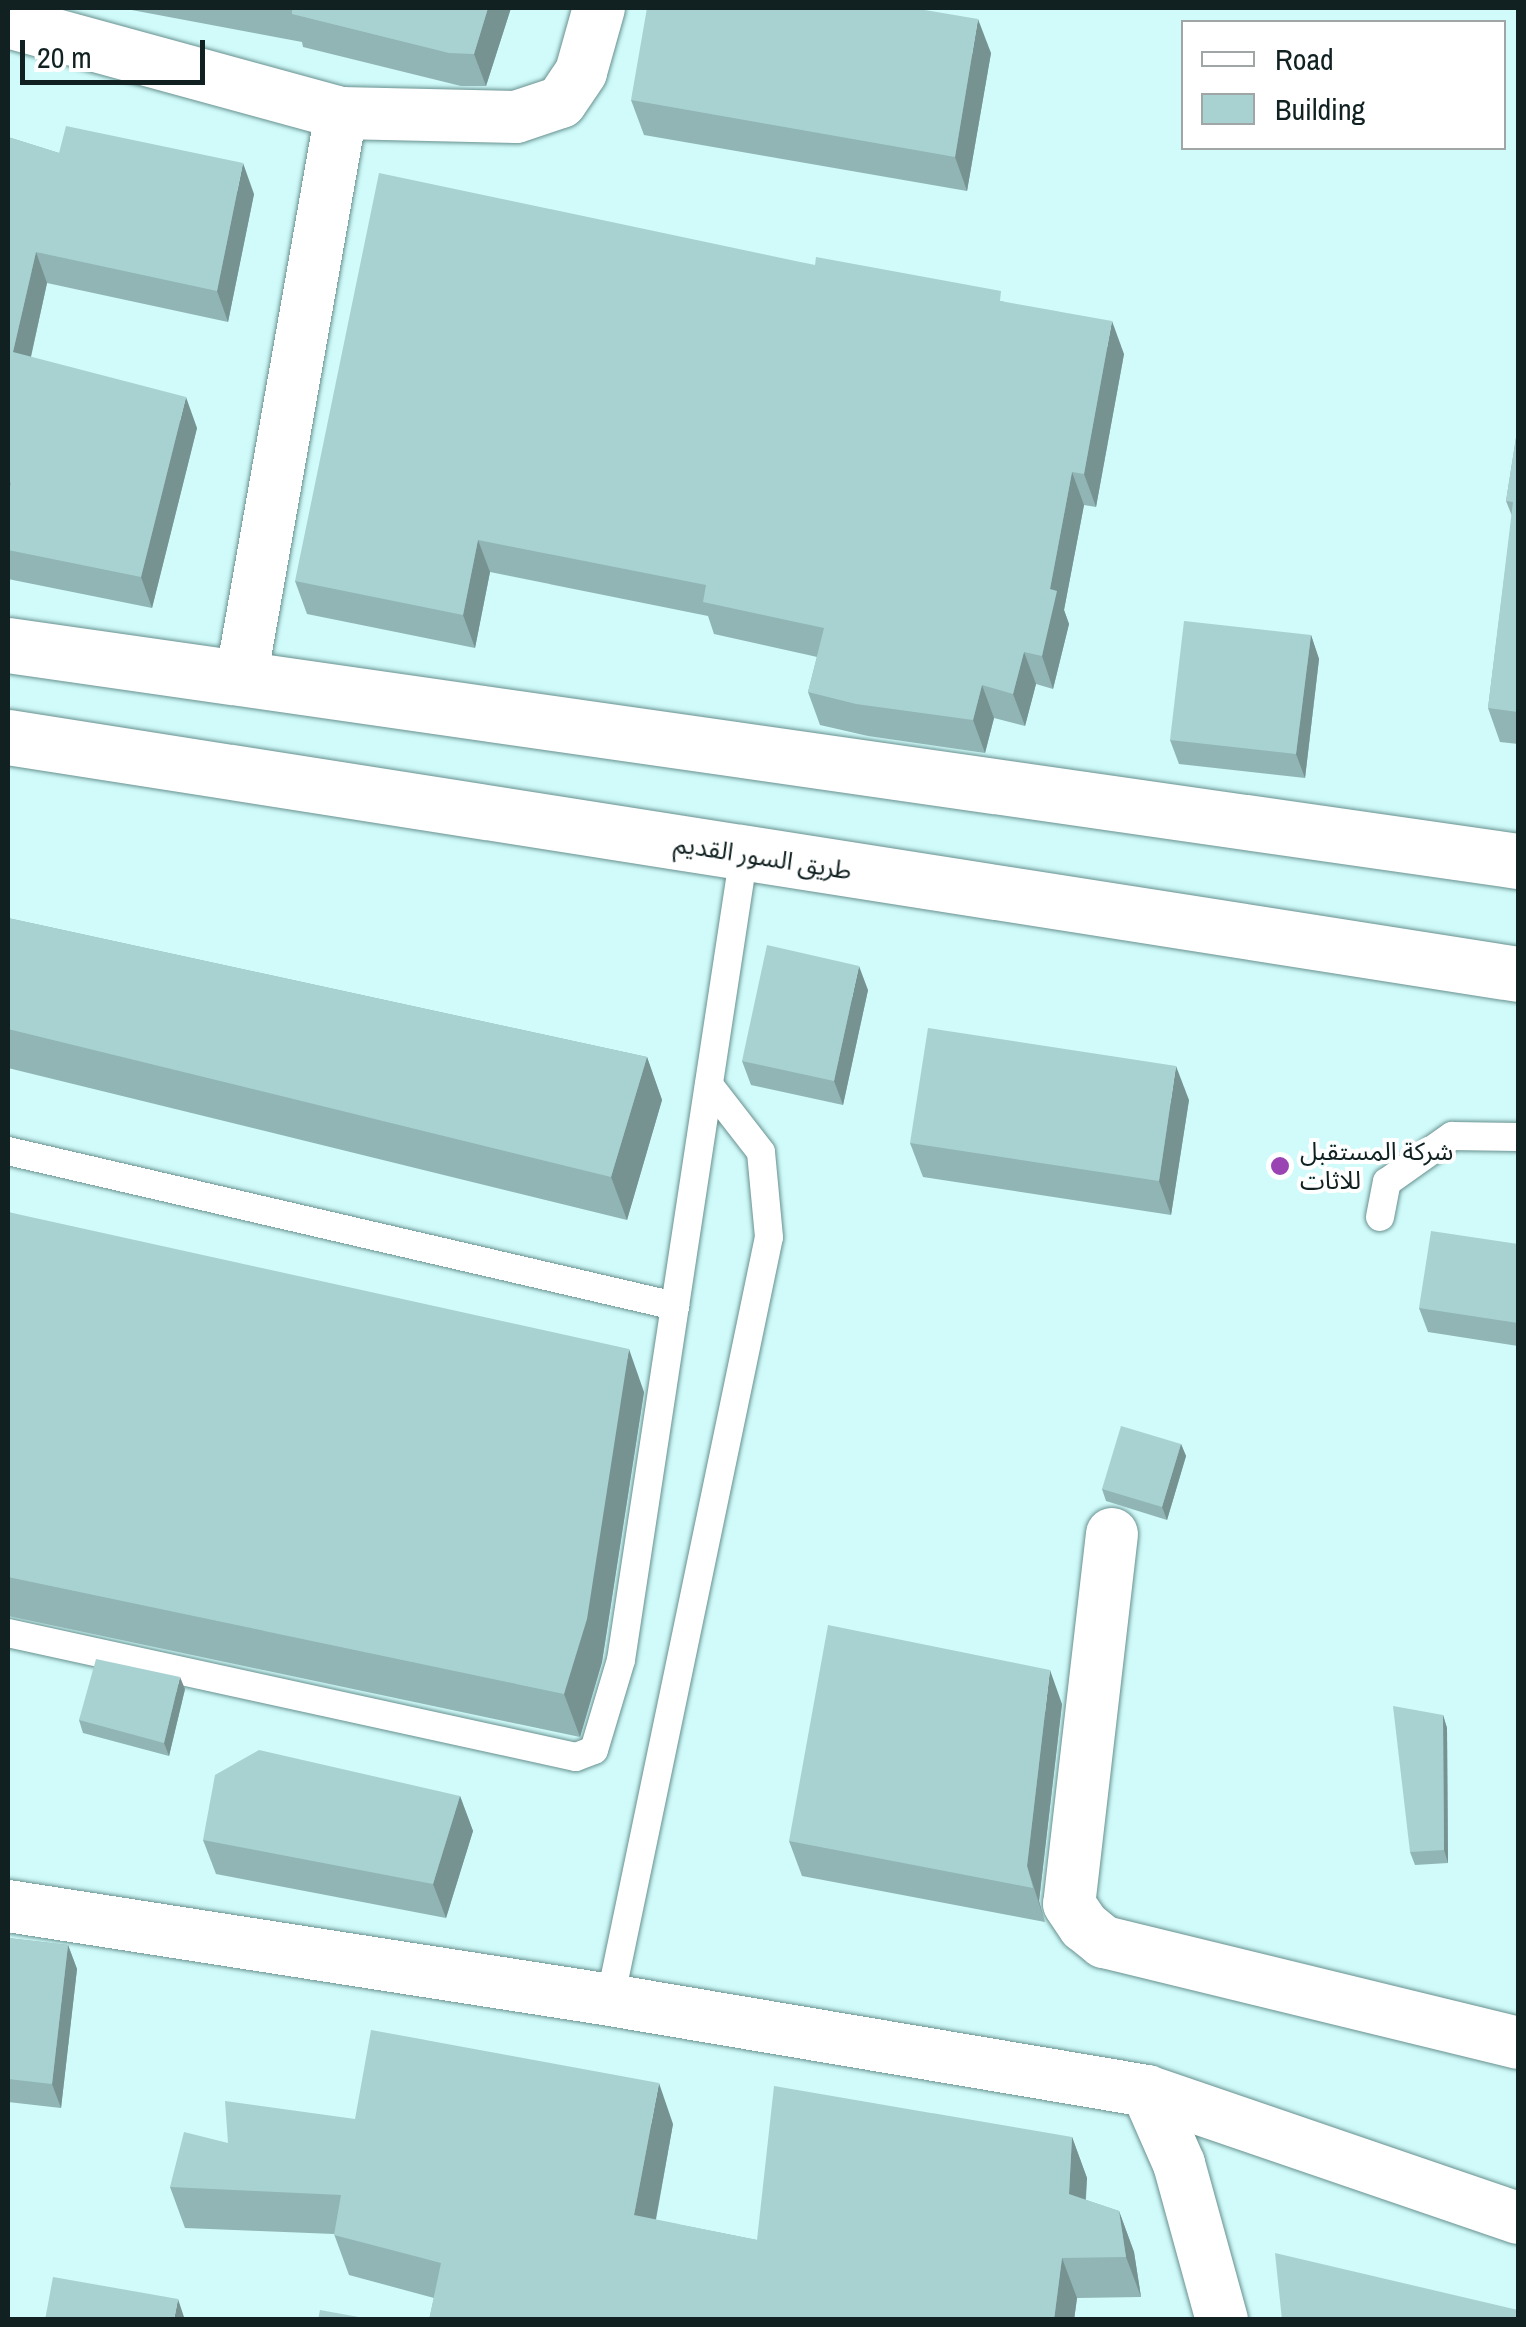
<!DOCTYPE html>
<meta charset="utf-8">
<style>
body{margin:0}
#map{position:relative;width:1526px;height:2327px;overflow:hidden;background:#d0fbfa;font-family:"Archivo Narrow","Noto Sans Arabic",sans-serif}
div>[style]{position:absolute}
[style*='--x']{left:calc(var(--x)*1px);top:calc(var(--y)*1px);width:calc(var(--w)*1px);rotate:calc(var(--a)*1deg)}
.roads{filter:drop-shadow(0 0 2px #68908f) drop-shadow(0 0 2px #68908f)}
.lane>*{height:28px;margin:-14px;padding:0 14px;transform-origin:14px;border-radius:14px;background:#fff}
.street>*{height:52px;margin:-26px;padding:0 26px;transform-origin:26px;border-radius:26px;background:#fff}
.primary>*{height:55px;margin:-27.5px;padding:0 27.5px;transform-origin:27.5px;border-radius:27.5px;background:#fff}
.wall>*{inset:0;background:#90b5b4}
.shaded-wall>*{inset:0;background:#769392}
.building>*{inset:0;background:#a8d2d1}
.dots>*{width:28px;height:28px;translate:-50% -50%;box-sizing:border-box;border:5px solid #fff;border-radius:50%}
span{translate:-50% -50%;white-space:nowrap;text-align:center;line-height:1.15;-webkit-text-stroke:8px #fff;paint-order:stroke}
.street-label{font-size:25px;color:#112121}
.poi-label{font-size:25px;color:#112121}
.left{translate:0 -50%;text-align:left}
.frame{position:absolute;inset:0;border:10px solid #112121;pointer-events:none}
.legend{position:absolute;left:1181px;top:20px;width:325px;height:130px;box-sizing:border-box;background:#fff;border:2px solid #a0a6a6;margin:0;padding:12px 18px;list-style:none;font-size:30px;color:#112121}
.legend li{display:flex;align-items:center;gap:20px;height:50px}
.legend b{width:50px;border:2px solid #a0a6a6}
.scale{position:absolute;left:20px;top:40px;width:185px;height:45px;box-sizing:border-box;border:5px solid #112121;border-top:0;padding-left:12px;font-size:30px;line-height:35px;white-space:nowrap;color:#112121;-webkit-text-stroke:8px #fff;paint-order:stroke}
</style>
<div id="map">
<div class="roads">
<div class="lane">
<i style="--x:8;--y:1151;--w:685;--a:13.08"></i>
<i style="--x:1380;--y:1217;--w:36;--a:-79"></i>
<i style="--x:1387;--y:1182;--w:80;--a:-35.3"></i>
<i style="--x:1452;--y:1136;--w:66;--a:0.9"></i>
<i style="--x:8;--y:1633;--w:581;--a:12.32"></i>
<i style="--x:576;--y:1757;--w:19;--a:-21"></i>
<i style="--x:594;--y:1750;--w:94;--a:-73.3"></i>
<i style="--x:621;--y:1660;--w:816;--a:-81.33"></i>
<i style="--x:610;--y:2000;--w:779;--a:-78.23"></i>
<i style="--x:769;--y:1237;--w:85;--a:-95.4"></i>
<i style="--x:761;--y:1152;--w:85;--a:-127.8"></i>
</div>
<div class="street">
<i style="--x:8;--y:22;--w:345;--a:15.3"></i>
<i style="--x:341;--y:113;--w:175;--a:1.3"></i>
<i style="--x:516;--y:117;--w:47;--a:-18.4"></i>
<i style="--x:561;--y:102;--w:36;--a:-56"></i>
<i style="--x:581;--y:72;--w:66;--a:-74.3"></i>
<i style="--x:241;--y:679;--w:575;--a:-79.98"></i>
<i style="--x:1112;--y:1534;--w:372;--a:96.6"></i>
<i style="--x:1069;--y:1904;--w:27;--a:56"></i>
<i style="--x:1084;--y:1926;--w:26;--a:39"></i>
<i style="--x:1104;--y:1942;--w:426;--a:13.7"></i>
<i style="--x:8;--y:1906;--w:609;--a:8.87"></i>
<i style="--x:610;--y:2000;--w:545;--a:9.62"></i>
<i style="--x:1147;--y:2091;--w:392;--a:18.9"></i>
<i style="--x:1147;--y:2091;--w:80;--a:66.3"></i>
<i style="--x:1179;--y:2164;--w:162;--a:74.6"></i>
</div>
<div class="primary">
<i style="--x:8;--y:645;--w:1525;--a:8.14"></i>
<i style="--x:8;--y:737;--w:1528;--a:8.92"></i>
</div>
</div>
<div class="wall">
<i style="clip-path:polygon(121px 8px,511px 8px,486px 86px,461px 86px,303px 47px,302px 42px)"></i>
<i style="clip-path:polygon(991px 53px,967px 191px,644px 135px,631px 100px)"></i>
<i style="clip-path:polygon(8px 137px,59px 153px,254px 194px,228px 322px,47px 283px,31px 357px,197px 428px,152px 608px,8px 579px)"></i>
<i style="clip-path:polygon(815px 265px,1005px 302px,1124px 354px,1096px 507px,1084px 505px,1064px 610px,1069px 624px,1053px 689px,1036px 684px,1025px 726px,994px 718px,985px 753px,868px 736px,820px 725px,808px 692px,817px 657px,714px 634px,708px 616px,490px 572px,475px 648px,307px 614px,295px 581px)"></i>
<i style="clip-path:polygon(1518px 425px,1518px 744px,1500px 742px,1488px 708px,1512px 516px,1506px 501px)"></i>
<i style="clip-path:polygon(1311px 635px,1319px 659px,1305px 778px,1179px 764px,1170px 740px)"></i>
<i style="clip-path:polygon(8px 918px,647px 1057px,662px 1100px,627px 1220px,8px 1068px)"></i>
<i style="clip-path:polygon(868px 990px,843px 1105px,751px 1085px,742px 1061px)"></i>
<i style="clip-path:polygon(1189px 1100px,1171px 1215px,923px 1177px,910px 1143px)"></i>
<i style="clip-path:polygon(8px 1212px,644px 1392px,602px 1662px,580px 1737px,8px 1616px)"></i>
<i style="clip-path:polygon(1518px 1244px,1518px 1346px,1428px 1332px,1419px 1308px)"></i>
<i style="clip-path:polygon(1181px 1444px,1186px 1456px,1167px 1520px,1106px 1501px,1102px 1489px)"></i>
<i style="clip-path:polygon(185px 1689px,169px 1756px,83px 1733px,79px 1720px)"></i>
<i style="clip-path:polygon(1062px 1704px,1039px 1901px,1045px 1922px,802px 1876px,789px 1841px)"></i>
<i style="clip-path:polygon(1443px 1715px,1447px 1728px,1448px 1863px,1415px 1865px,1410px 1852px)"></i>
<i style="clip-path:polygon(460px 1796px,473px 1831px,446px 1918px,216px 1874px,203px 1840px)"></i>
<i style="clip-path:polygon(8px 1938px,68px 1945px,77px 1969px,61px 2108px,8px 2102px)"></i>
<i style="clip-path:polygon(355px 2119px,673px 2124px,656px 2220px,757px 2240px,1072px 2137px,1087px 2178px,1086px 2200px,1119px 2211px,1134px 2252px,1141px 2297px,1077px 2298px,1074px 2320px,429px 2320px,434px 2298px,349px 2275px,334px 2234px,185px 2228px,170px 2187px,228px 2143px)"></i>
</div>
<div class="shaded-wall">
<i style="clip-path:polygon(488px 8px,511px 8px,486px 86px,474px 54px)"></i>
<i style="clip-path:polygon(978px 19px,991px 53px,967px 191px,955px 157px)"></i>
<i style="clip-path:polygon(243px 163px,254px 194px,228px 322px,217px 291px)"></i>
<i style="clip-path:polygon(36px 252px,47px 283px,25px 383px,13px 352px)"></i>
<i style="clip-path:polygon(1112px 321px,1124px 354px,1096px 507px,1084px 474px)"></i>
<i style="clip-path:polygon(186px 397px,197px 428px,152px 608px,141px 577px)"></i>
<i style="clip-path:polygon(1072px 472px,1084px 505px,1064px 610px,1069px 624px,1053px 689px,1042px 656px,1050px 589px)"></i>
<i style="clip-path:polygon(478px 540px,490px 572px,475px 648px,463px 615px)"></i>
<i style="clip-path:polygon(1311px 635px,1319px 659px,1305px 778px,1296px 754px)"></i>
<i style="clip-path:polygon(1024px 652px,1036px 684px,1025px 726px,1013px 694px)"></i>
<i style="clip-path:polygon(982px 685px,994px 718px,985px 753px,973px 720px)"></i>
<i style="clip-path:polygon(859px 966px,868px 990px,843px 1105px,834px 1081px)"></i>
<i style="clip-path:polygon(647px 1057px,662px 1100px,627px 1220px,611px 1177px)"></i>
<i style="clip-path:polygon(1176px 1066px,1189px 1100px,1171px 1215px,1159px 1181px)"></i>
<i style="clip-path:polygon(629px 1349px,644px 1392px,602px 1662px,580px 1737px,564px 1694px)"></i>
<i style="clip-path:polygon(1181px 1444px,1186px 1456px,1167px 1520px,1162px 1507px)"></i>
<i style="clip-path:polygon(1050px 1670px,1062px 1704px,1039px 1901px,1045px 1922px,1027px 1866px)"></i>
<i style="clip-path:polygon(180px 1677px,185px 1689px,169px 1756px,164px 1743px)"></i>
<i style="clip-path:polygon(1443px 1715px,1447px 1728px,1448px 1863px,1444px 1850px)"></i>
<i style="clip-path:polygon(460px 1796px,473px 1831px,446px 1918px,433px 1884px)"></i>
<i style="clip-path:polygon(68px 1945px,77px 1969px,61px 2108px,52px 2084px)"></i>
<i style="clip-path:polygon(659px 2083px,673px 2124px,649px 2256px,634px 2215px)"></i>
<i style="clip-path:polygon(1072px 2137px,1087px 2178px,1083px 2235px,1069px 2194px)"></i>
<i style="clip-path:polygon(1119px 2211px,1134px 2252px,1141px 2297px,1126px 2257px)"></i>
<i style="clip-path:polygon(1062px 2258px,1077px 2298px,1074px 2320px,1054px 2320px)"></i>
<i style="clip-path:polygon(178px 2299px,185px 2320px,174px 2320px)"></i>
</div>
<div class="building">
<i style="clip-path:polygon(279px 8px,488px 8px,474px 54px,449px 53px,292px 14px,292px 10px)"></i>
<i style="clip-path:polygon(647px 8px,913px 8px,978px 19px,955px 157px,631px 100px)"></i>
<i style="clip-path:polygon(66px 126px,243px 163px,217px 291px,36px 252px,13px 352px,186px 397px,141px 577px,8px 550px,8px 495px,11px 483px,8px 482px,8px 137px,59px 153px)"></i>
<i style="clip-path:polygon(379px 173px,815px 265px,816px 257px,1001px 291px,1000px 301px,1112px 321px,1084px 474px,1072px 472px,1050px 589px,1057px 591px,1042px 656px,1024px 652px,1013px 694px,982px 685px,973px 720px,856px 704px,808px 692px,824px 628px,703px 602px,706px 585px,478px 540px,463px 615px,295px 581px)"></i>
<i style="clip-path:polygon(1518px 425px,1518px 712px,1488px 708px,1513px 502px,1506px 501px)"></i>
<i style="clip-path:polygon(1184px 621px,1311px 635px,1296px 754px,1170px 740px)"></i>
<i style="clip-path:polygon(8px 918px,647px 1057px,611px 1177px,8px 1029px)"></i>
<i style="clip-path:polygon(767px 945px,859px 966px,834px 1081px,742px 1061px)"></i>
<i style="clip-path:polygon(928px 1028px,1176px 1066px,1159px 1181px,910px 1143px)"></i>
<i style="clip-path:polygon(8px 1212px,629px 1349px,587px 1619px,564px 1694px,8px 1577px)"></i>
<i style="clip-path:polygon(1431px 1231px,1518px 1244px,1518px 1323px,1419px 1308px)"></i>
<i style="clip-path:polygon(1121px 1426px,1181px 1444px,1162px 1507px,1102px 1489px)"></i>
<i style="clip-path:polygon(828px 1625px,1050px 1670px,1027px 1866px,1033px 1888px,789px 1841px)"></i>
<i style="clip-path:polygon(96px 1659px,180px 1677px,164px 1743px,79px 1720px)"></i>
<i style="clip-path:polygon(1393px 1706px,1443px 1715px,1444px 1850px,1410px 1852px)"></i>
<i style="clip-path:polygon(259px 1750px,460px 1796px,433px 1884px,203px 1840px,215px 1775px)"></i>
<i style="clip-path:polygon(8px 1938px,68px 1945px,52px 2084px,8px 2079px)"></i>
<i style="clip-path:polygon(371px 2030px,659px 2083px,634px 2215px,757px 2240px,774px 2086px,1072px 2137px,1069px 2194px,1119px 2211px,1126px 2257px,1062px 2258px,1054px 2320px,429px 2320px,441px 2263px,334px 2235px,341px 2195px,170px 2187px,184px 2132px,228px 2143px,225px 2101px,355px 2119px)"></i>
<i style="clip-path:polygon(1275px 2253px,1518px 2310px,1518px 2320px,1282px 2320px)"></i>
<i style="clip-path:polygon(53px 2277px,178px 2299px,174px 2320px,45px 2320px)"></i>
<i style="clip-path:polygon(320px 2310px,375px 2320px,318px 2320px)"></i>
</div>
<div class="dots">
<i style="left:1280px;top:1166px;background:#9944b2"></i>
</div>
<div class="street-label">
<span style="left:763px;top:857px;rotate:9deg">طريق السور القديم</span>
</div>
<div class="poi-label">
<span class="left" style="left:1300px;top:1166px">شركة المستقبل<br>للاثات</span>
</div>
<div class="frame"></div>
<ul class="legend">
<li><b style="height:12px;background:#fff"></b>Road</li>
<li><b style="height:28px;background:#a8d2d1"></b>Building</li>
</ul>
<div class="scale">20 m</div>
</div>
